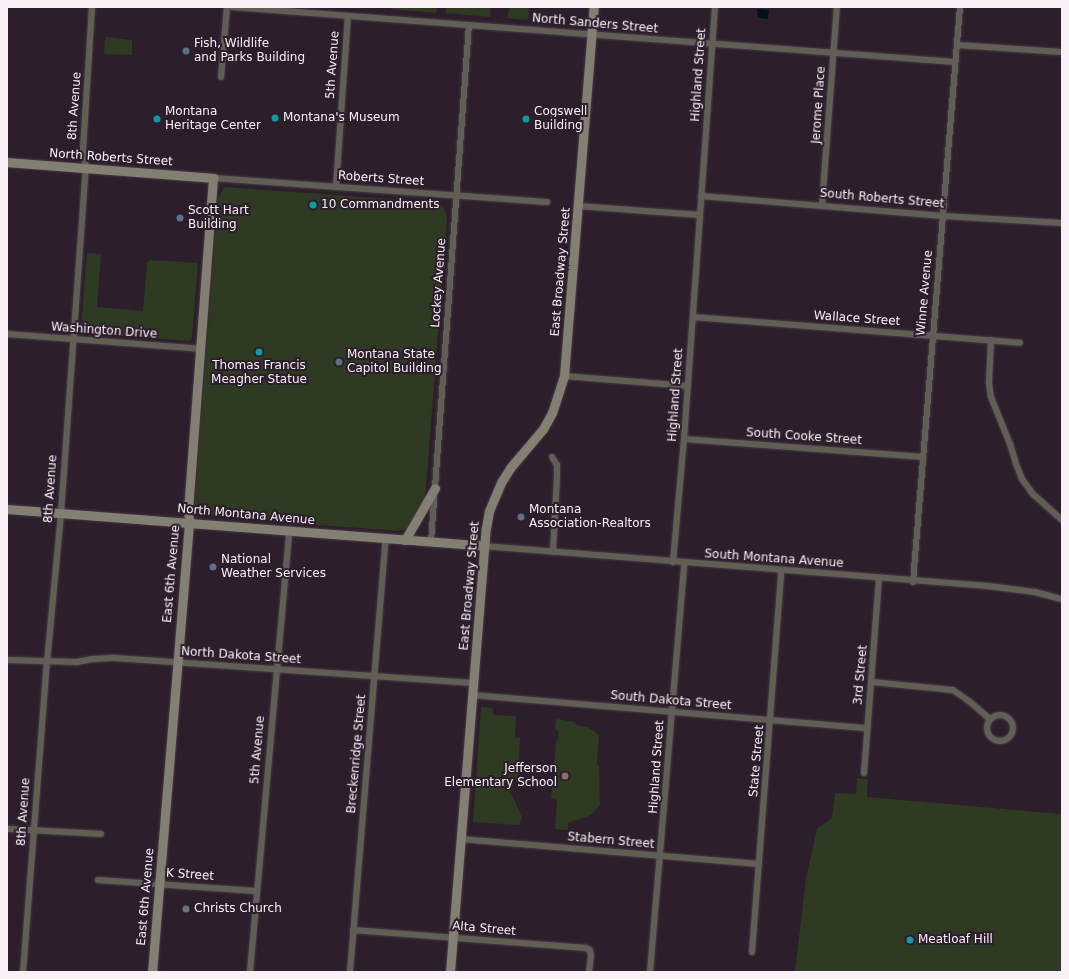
<!DOCTYPE html>
<style>
body{margin:0}
#map{position:relative;width:1069px;height:979px;overflow:hidden;background:#2c1f2b;font-family:"DejaVu Sans",sans-serif}
div>[style]{position:absolute}
[style*='--x']{left:calc(var(--x)*1px);top:calc(var(--y)*1px);width:calc(var(--w)*1px);rotate:calc(var(--a)*1deg)}
.green>*{inset:0;background:#2e3a21}
.water>*{inset:0;background:#00121a}
.roads{filter:drop-shadow(0 0 1px #493c48) drop-shadow(0 0 1px #493c48)}
.street>*{height:6px;margin:-3px;padding:0 3px;transform-origin:3px;border-radius:3px;background:#615e56}
.street>.ring{margin:-3px;padding:0;box-sizing:content-box;background:none;border:6px solid #615e56;border-radius:50%}
.secondary>*{height:9px;margin:-4.5px;padding:0 4.5px;transform-origin:4.5px;border-radius:4.5px;background:#837f72}
.dots>*{width:11px;height:11px;translate:-50% -50%;box-sizing:border-box;border:2px solid #2c1f2b;border-radius:50%}
span{translate:-50% -50%;white-space:nowrap;text-align:center;line-height:1.15;-webkit-text-stroke:4px #2c1f2b;paint-order:stroke}
.street-label{font-size:12px;color:#f8eff7}
.poi-label{font-size:12px;color:#f8eff7}
.left{translate:0 -50%;text-align:left}
.right{translate:-100% -50%;text-align:right}
.frame{position:absolute;inset:0;border:8px solid #f8eff7;pointer-events:none}
</style>
<div id="map">
<div class="green">
<i style="clip-path:polygon(392px 7px,437px 7px,436px 13px,391px 9px)"></i>
<i style="clip-path:polygon(446px 7px,491px 7px,490px 17px,446px 13px)"></i>
<i style="clip-path:polygon(510px 7px,529px 7px,528px 20px,507px 18px)"></i>
<i style="clip-path:polygon(105px 37px,132px 40px,132px 55px,104px 54px)"></i>
<i style="clip-path:polygon(224px 187px,433px 202px,441px 204px,445px 210px,447px 218px,425px 499px,406px 529px,397px 531px,203px 516px,197px 513px,195px 501px,218px 199px)"></i>
<i style="clip-path:polygon(87px 253px,101px 254px,97px 307px,143px 311px,147px 263px,150px 260px,198px 263px,192px 338px,190px 341px,83px 333px,81px 327px)"></i>
<i style="clip-path:polygon(481px 707px,493px 708px,493px 715px,516px 716px,515px 738px,520px 738px,518px 776px,512px 785px,510px 791px,522px 817px,519px 825px,473px 822px)"></i>
<i style="clip-path:polygon(556px 719px,575px 722px,576px 725px,588px 727px,599px 735px,597px 764px,599px 767px,600px 805px,591px 815px,568px 823px,568px 830px,555px 829px,557px 799px,551px 798px,556px 742px,558px 739px,559px 732px,555px 729px)"></i>
<i style="clip-path:polygon(857px 778px,868px 779px,867px 797px,1062px 814px,1062px 972px,795px 972px,806px 878px,817px 829px,832px 818px,835px 793px,856px 794px)"></i>
</div>
<div class="water">
<i style="clip-path:polygon(757px 9px,769px 10px,768px 19px,758px 18px)"></i>
</div>
<div class="roads">
<div class="street">
<i style="--x:232;--y:7;--w:725;--a:4.35"></i>
<i style="--x:957;--y:45;--w:105;--a:3.8"></i>
<i style="--x:221;--y:77;--w:70;--a:-85.1"></i>
<i style="--x:213;--y:178;--w:335;--a:4.1"></i>
<i style="--x:336;--y:187;--w:171;--a:-86"></i>
<i style="--x:701;--y:196;--w:243;--a:4.7"></i>
<i style="--x:943;--y:216;--w:119;--a:3.4"></i>
<i style="--x:822;--y:205;--w:199;--a:-85.7"></i>
<i style="--x:578;--y:206;--w:122;--a:4.2"></i>
<i style="--x:693;--y:317;--w:328;--a:4.5"></i>
<i style="--x:7;--y:334;--w:194;--a:4.4"></i>
<i style="--x:991;--y:340;--w:43;--a:92.7"></i>
<i style="--x:989;--y:383;--w:14;--a:82"></i>
<i style="--x:991;--y:397;--w:51;--a:68"></i>
<i style="--x:1010;--y:444;--w:21;--a:73"></i>
<i style="--x:1016;--y:464;--w:16;--a:68"></i>
<i style="--x:1022;--y:479;--w:19;--a:54"></i>
<i style="--x:1033;--y:494;--w:39;--a:42"></i>
<i style="--x:564;--y:376;--w:124;--a:4.6"></i>
<i style="--x:684;--y:439;--w:240;--a:4.3"></i>
<i style="--x:552;--y:457;--w:9;--a:58"></i>
<i style="--x:557;--y:465;--w:12;--a:90"></i>
<i style="--x:557;--y:477;--w:75;--a:93.1"></i>
<i style="--x:431;--y:542;--w:518;--a:-85.8"></i>
<i style="--x:483;--y:546;--w:507;--a:4.53"></i>
<i style="--x:988;--y:586;--w:47;--a:7.3"></i>
<i style="--x:1035;--y:592;--w:28;--a:15"></i>
<i style="--x:673;--y:562;--w:123;--a:-84.9"></i>
<i style="--x:684;--y:439;--w:433;--a:-85.9"></i>
<i style="--x:913;--y:582;--w:577;--a:-85.33"></i>
<i style="--x:7;--y:660;--w:70;--a:1.6"></i>
<i style="--x:77;--y:662;--w:16;--a:-11"></i>
<i style="--x:93;--y:659;--w:22;--a:-3"></i>
<i style="--x:115;--y:658;--w:359;--a:4"></i>
<i style="--x:872;--y:682;--w:81;--a:5.6"></i>
<i style="--x:953;--y:690;--w:19;--a:35"></i>
<i style="--x:969;--y:701;--w:28;--a:41"></i>
<i style="--x:472;--y:695;--w:397;--a:4.8"></i>
<i class="ring" style="left:987px;top:715px;width:20px;height:20px"></i>
<i style="--x:864;--y:773;--w:195;--a:-85.6"></i>
<i style="--x:7;--y:829;--w:94;--a:3"></i>
<i style="--x:460;--y:839;--w:300;--a:4.8"></i>
<i style="--x:98;--y:880;--w:158;--a:4"></i>
<i style="--x:353;--y:930;--w:234;--a:4.4"></i>
<i style="--x:586;--y:948;--w:4;--a:27"></i>
<i style="--x:590;--y:950;--w:6;--a:81"></i>
<i style="--x:591;--y:956;--w:16;--a:97"></i>
<i style="--x:752;--y:952;--w:382;--a:-85.6"></i>
<i style="--x:23;--y:972;--w:311;--a:-85.6"></i>
<i style="--x:47;--y:662;--w:150;--a:-84.6"></i>
<i style="--x:61;--y:513;--w:346;--a:-85.9"></i>
<i style="--x:86;--y:168;--w:18;--a:-99"></i>
<i style="--x:83;--y:150;--w:143;--a:-86.4"></i>
<i style="--x:250;--y:972;--w:443;--a:-84.9"></i>
<i style="--x:350;--y:972;--w:435;--a:-85.3"></i>
<i style="--x:650;--y:972;--w:410;--a:-85.2"></i>
</div>
<div class="secondary">
<i style="--x:7;--y:162;--w:207;--a:4.4"></i>
<i style="--x:213;--y:178;--w:330;--a:94.3"></i>
<i style="--x:188;--y:507;--w:16;--a:86"></i>
<i style="--x:189;--y:523;--w:451;--a:94.7"></i>
<i style="--x:7;--y:509;--w:477;--a:4.4"></i>
<i style="--x:405;--y:540;--w:60;--a:-60"></i>
<i style="--x:450;--y:972;--w:445;--a:-85.4"></i>
<i style="--x:486;--y:528;--w:17;--a:-80"></i>
<i style="--x:489;--y:511;--w:33;--a:-67"></i>
<i style="--x:502;--y:481;--w:15;--a:-58"></i>
<i style="--x:510;--y:468;--w:51;--a:-49.8"></i>
<i style="--x:543;--y:429;--w:18;--a:-61"></i>
<i style="--x:552;--y:413;--w:39;--a:-72"></i>
<i style="--x:564;--y:376;--w:370;--a:-85.4"></i>
</div>
</div>
<div class="dots">
<i style="left:186px;top:51px;background:#5c6f8a"></i>
<i style="left:275px;top:118px;background:#0f9aa8"></i>
<i style="left:157px;top:119px;background:#0f9aa8"></i>
<i style="left:526px;top:119px;background:#0f9aa8"></i>
<i style="left:313px;top:205px;background:#0f9aa8"></i>
<i style="left:180px;top:218px;background:#5c6f8a"></i>
<i style="left:259px;top:352px;background:#0f9aa8"></i>
<i style="left:339px;top:362px;background:#5c6f8a"></i>
<i style="left:521px;top:517px;background:#5c6f8a"></i>
<i style="left:213px;top:567px;background:#5c6f8a"></i>
<i style="left:565px;top:776px;background:#8d6e63"></i>
<i style="left:186px;top:909px;background:#6b7280"></i>
<i style="left:910px;top:940px;background:#0f9aa8"></i>
</div>
<div class="street-label">
<span style="left:595px;top:24px;rotate:5deg">North Sanders Street</span>
<span style="left:333px;top:65px;rotate:-86deg">5th Avenue</span>
<span style="left:699px;top:75px;rotate:-86deg">Highland Street</span>
<span style="left:819px;top:105px;rotate:-86deg">Jerome Place</span>
<span style="left:75px;top:106px;rotate:-86deg">8th Avenue</span>
<span style="left:111px;top:158px;rotate:4deg">North Roberts Street</span>
<span style="left:381px;top:179px;rotate:4deg">Roberts Street</span>
<span style="left:882px;top:199px;rotate:5deg">South Roberts Street</span>
<span style="left:561px;top:272px;rotate:-85deg">East Broadway Street</span>
<span style="left:439px;top:283px;rotate:-86deg">Lockey Avenue</span>
<span style="left:925px;top:293px;rotate:-85deg">Winne Avenue</span>
<span style="left:857px;top:319px;rotate:4deg">Wallace Street</span>
<span style="left:104px;top:331px;rotate:4deg">Washington Drive</span>
<span style="left:676px;top:395px;rotate:-86deg">Highland Street</span>
<span style="left:804px;top:437px;rotate:4deg">South Cooke Street</span>
<span style="left:51px;top:489px;rotate:-86deg">8th Avenue</span>
<span style="left:246px;top:515px;rotate:5deg">North Montana Avenue</span>
<span style="left:774px;top:559px;rotate:4deg">South Montana Avenue</span>
<span style="left:172px;top:574px;rotate:-85deg">East 6th Avenue</span>
<span style="left:470px;top:586px;rotate:-85deg">East Broadway Street</span>
<span style="left:241px;top:656px;rotate:4deg">North Dakota Street</span>
<span style="left:861px;top:675px;rotate:-85deg">3rd Street</span>
<span style="left:671px;top:701px;rotate:5deg">South Dakota Street</span>
<span style="left:258px;top:750px;rotate:-85deg">5th Avenue</span>
<span style="left:357px;top:754px;rotate:-85deg">Breckenridge Street</span>
<span style="left:757px;top:761px;rotate:-85deg">State Street</span>
<span style="left:657px;top:767px;rotate:-86deg">Highland Street</span>
<span style="left:24px;top:812px;rotate:-86deg">8th Avenue</span>
<span style="left:611px;top:841px;rotate:5deg">Stabern Street</span>
<span style="left:190px;top:875px;rotate:4deg">K Street</span>
<span style="left:146px;top:897px;rotate:-85deg">East 6th Avenue</span>
<span style="left:484px;top:929px;rotate:5deg">Alta Street</span>
</div>
<div class="poi-label">
<span class="left" style="left:194px;top:51px">Fish, Wildlife<br>and Parks Building</span>
<span class="left" style="left:165px;top:119px">Montana<br>Heritage Center</span>
<span class="left" style="left:534px;top:119px">Cogswell<br>Building</span>
<span class="left" style="left:283px;top:118px">Montana's Museum</span>
<span class="left" style="left:321px;top:205px">10 Commandments</span>
<span class="left" style="left:188px;top:218px">Scott Hart<br>Building</span>
<span class="left" style="left:347px;top:362px">Montana State<br>Capitol Building</span>
<span style="left:259px;top:373px">Thomas Francis<br>Meagher Statue</span>
<span class="left" style="left:529px;top:517px">Montana<br>Association-Realtors</span>
<span class="left" style="left:221px;top:567px">National<br>Weather Services</span>
<span class="right" style="left:557px;top:776px">Jefferson<br>Elementary School</span>
<span class="left" style="left:194px;top:909px">Christs Church</span>
<span class="left" style="left:918px;top:940px">Meatloaf Hill</span>
</div>
<div class="frame"></div>
</div>
